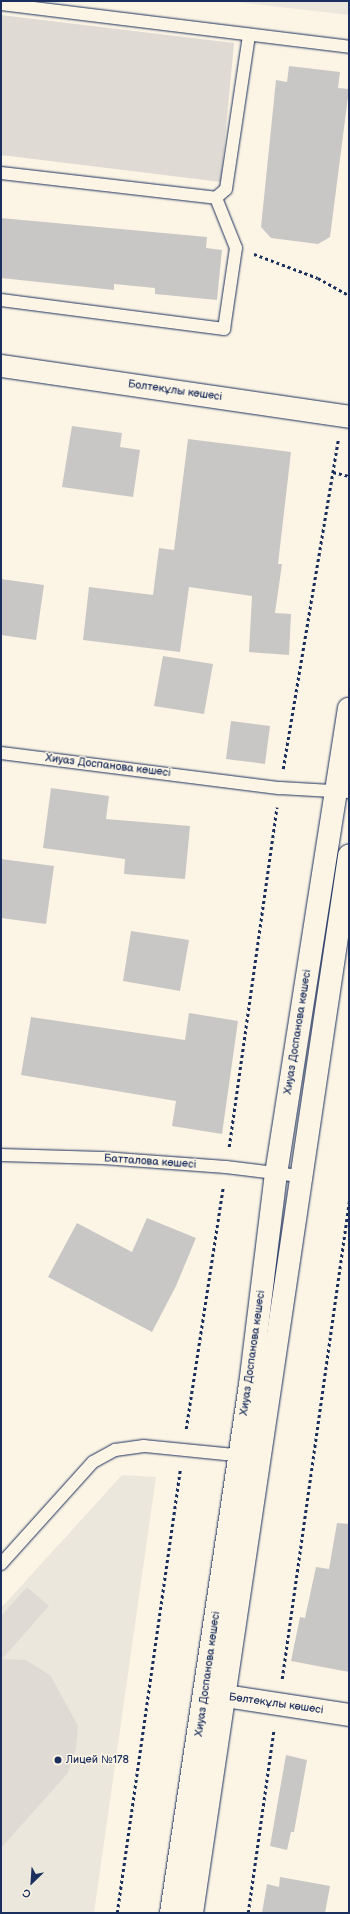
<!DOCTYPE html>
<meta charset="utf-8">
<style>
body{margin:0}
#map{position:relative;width:350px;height:1914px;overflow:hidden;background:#fcf5e5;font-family:"Balsamiq Sans",sans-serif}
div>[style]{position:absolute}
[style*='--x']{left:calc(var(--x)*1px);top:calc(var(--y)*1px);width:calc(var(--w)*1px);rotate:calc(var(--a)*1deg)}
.built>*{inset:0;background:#ece7dc}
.green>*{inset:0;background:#dfdbd4}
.building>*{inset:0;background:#c8c7c6}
.path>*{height:2.5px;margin-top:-1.25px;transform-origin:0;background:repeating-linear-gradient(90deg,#1b2f5e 0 3px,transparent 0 6px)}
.roads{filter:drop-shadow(0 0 1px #1b2f5e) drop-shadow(0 0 1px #1b2f5e)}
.service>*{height:12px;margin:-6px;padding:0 6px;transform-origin:6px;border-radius:6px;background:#fcf5e5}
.minor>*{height:22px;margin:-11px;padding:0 11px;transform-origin:11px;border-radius:11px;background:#fcf5e5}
.tertiary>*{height:22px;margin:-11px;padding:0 11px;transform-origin:11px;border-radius:11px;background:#fcf5e5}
.dots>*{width:11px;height:11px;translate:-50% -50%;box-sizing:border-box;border:2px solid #fcf5e5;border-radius:50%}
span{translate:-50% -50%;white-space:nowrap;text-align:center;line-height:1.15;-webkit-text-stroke:3px #fcf5e5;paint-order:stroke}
.street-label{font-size:11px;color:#1b2f5e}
.poi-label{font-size:11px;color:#1b2f5e}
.left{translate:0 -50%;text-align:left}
.frame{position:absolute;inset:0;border:2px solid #1b2f5e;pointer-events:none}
.north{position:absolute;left:12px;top:1862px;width:40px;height:40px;-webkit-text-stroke:3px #fcf5e5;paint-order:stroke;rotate:205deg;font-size:11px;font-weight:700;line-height:16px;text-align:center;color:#1b2f5e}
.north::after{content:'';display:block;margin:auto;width:14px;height:18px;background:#1b2f5e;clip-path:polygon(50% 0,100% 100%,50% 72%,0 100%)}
</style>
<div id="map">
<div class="built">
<i style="clip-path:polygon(227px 1px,349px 1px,349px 15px)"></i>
<i style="clip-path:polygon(122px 1475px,156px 1477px,94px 1913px,1px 1913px,1px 1608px)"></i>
</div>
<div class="green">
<i style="clip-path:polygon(1px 15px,234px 43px,221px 182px,1px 155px)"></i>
<i style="clip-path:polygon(27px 1587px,49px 1606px,2px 1659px,26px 1660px,51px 1676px,78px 1726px,76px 1749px,68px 1773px,1px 1848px,1px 1616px)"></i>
</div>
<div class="building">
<i style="clip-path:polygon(289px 66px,340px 72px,338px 88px,349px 89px,330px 237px,318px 244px,271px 238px,261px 227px,276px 80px,287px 82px)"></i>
<i style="clip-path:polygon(1px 218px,207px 237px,206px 248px,222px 250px,217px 300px,155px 294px,155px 288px,114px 284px,114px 290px,1px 278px)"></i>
<i style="clip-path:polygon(72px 426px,122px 433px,120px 447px,140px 450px,133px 497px,62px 487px)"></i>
<i style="clip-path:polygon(188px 439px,291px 452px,278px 564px,282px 564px,275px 613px,291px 614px,289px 655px,249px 652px,252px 596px,189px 587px,180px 652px,83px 640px,89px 587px,153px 595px,159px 548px,174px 550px)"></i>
<i style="clip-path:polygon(1px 579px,44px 585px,36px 640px,1px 635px)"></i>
<i style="clip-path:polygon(163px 656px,213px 664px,204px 714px,154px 706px)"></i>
<i style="clip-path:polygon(231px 721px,270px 726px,265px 764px,226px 759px)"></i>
<i style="clip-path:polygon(51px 788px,109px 796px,106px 819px,190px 826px,185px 879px,124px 874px,125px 859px,43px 848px)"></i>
<i style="clip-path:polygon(1px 859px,54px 866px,46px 924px,1px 918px)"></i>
<i style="clip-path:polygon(131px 931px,189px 940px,180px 991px,123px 981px)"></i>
<i style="clip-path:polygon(189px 1013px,238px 1021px,222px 1134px,172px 1126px,176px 1101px,21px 1075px,31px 1017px,185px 1040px)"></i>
<i style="clip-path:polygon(147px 1218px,196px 1238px,176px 1286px,152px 1332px,48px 1277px,77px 1223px,132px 1252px)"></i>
<i style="clip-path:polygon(337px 1523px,349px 1524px,349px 1672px,291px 1661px,300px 1617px,305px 1618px,316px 1567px,329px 1569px)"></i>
<i style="clip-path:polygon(286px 1755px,307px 1760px,294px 1832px,291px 1832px,287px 1850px,270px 1846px)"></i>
<i style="clip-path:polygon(280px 1877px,330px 1886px,325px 1913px,262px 1913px,267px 1884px,279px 1887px)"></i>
</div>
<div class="path">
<i style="--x:254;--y:254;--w:68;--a:20.6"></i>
<i style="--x:318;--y:278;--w:35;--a:29"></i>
<i style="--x:333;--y:472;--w:16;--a:14"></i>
<i style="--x:283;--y:769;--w:334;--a:-80.5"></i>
<i style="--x:229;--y:1147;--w:343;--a:-82"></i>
<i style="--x:186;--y:1429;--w:245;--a:-81.3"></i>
<i style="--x:282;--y:1679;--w:483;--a:-82"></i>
<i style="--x:117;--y:1913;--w:447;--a:-81.9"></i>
<i style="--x:248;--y:1913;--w:186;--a:-82"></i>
</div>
<div class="roads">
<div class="service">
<i style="--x:1;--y:4;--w:351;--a:7"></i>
<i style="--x:1;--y:173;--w:216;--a:6.6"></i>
<i style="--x:216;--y:198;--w:13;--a:-42"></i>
<i style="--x:226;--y:189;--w:156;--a:-81.5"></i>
<i style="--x:1;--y:300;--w:225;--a:7.4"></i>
<i style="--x:224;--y:329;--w:82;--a:-81.6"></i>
<i style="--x:236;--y:248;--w:54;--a:-111.8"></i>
<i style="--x:1;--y:753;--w:281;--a:7.2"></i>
<i style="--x:280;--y:788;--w:69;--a:3.3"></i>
<i style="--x:1;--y:1155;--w:102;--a:1.7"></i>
<i style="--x:103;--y:1158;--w:123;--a:4.2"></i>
<i style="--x:226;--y:1167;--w:74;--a:7"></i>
<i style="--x:1;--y:1564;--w:137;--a:-48"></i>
<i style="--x:93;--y:1462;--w:25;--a:-29"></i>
<i style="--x:115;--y:1450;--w:29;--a:-8"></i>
<i style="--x:144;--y:1446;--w:100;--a:5.7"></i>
</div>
<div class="minor">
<i style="--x:206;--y:1693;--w:145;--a:8.7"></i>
</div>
<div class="tertiary">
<i style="--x:1;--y:366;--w:352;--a:8.3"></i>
<i style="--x:171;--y:1913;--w:534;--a:-81.49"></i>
<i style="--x:250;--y:1385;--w:213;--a:-83"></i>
<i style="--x:276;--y:1174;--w:471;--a:-81.1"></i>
<i style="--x:192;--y:1913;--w:1069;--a:-81.55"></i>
</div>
</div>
<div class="dots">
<i style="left:58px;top:1760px;background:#1b2f5e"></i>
</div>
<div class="street-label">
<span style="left:175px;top:391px;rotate:8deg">Болтекұлы көшесі</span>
<span style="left:108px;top:766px;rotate:7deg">Хиуаз Доспанова көшесі</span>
<span style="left:298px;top:1032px;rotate:-81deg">Хиуаз Доспанова көшесі</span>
<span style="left:150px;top:1162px;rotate:4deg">Батталова көшесі</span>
<span style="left:253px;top:1353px;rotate:-82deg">Хиуаз Доспанова көшесі</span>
<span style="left:208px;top:1674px;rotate:-82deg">Хиуаз Доспанова көшесі</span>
<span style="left:276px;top:1704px;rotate:8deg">Бөлтекұлы көшесі</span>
</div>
<div class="poi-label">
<span class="left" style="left:66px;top:1760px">Лицей №178</span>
</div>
<div class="frame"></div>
<div class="north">С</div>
</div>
